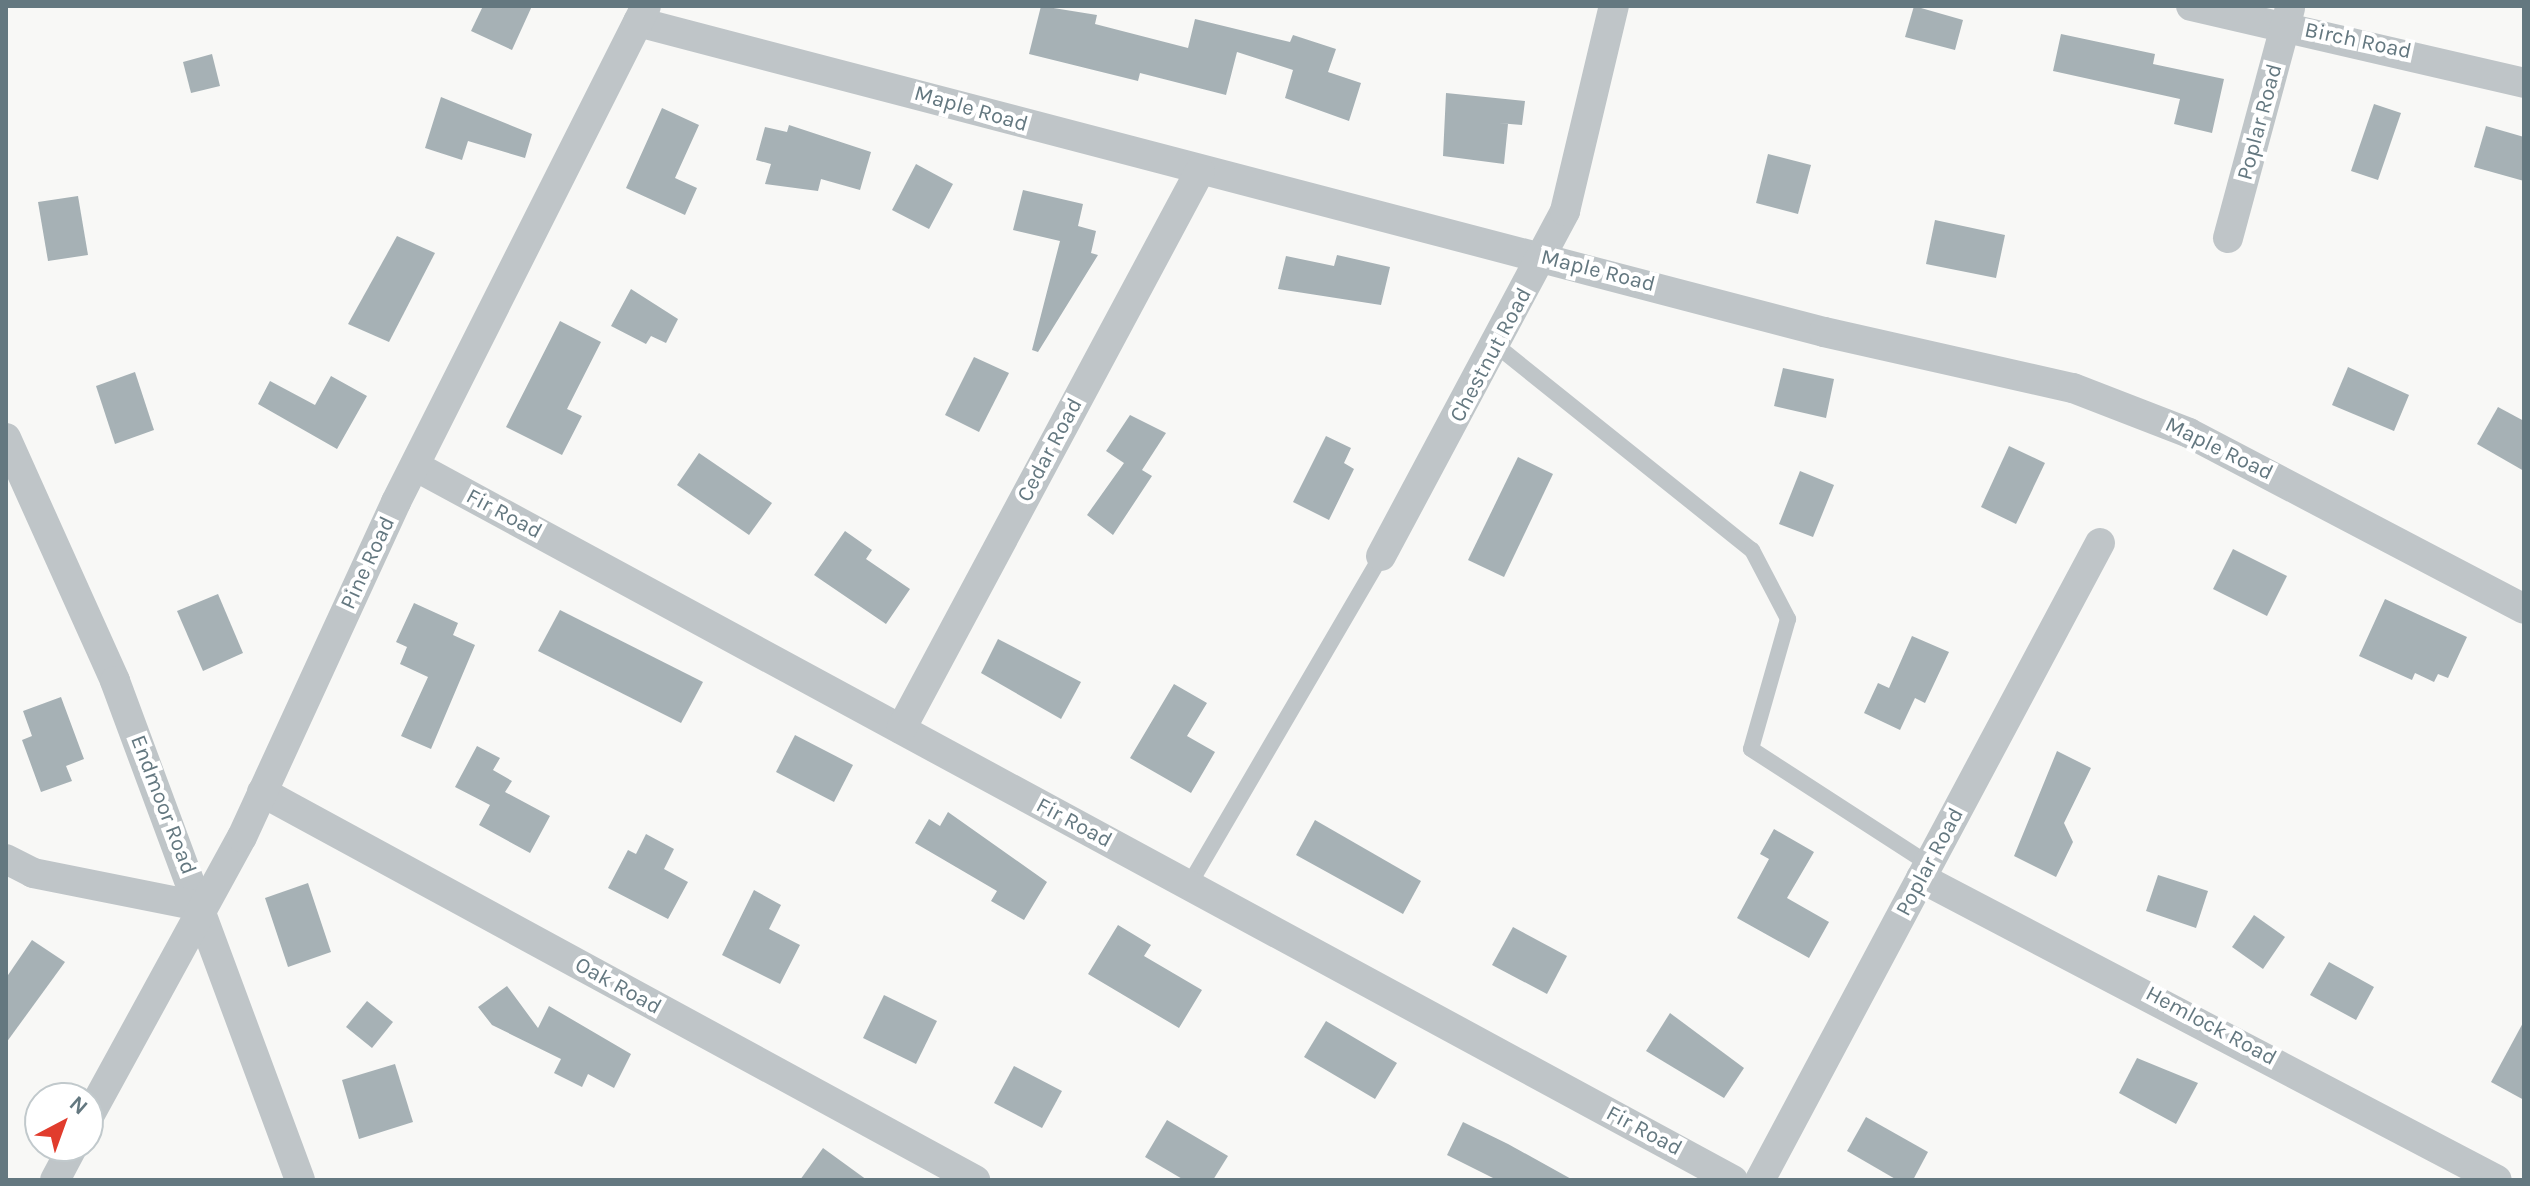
<!DOCTYPE html>
<style>
body{margin:0}
#map{position:relative;width:2530px;height:1186px;overflow:hidden;background:#f8f8f6;font-family:Karla,sans-serif}
div>[style]{position:absolute}
[style*='--x']{left:calc(var(--x)*1px);top:calc(var(--y)*1px);width:calc(var(--w)*1px);rotate:calc(var(--a)*1deg)}
.building>*{inset:0;background:#a6b1b5}
.service>*{height:16px;margin:-8px;padding:0 8px;transform-origin:8px;border-radius:8px;background:#bfc5c8}
.minor>*{height:30px;margin:-15px;padding:0 15px;transform-origin:15px;border-radius:15px;background:#bfc5c8}
span{translate:-50% -50%;white-space:nowrap;text-align:center;line-height:1.15;-webkit-text-stroke:8px #fff;paint-order:stroke}
.street-label{font-size:22px;color:#647880}
.frame{position:absolute;inset:0;border:8px solid #647880;pointer-events:none}
.north{position:absolute;left:24px;top:1082px;width:80px;height:80px;box-sizing:border-box;background:#fff;border:2px solid #c1c9cc;border-radius:50%;rotate:41deg;font-size:22px;font-weight:700;line-height:32px;text-align:center;color:#647880}
.north::after{content:'';display:block;margin:auto;width:28px;height:36px;background:#e13c2d;clip-path:polygon(50% 0,100% 100%,50% 72%,0 100%)}
</style>
<div id="map">
<div class="building">
<i style="clip-path:polygon(483px 6px,532px 6px,512px 50px,471px 31px)"></i>
<i style="clip-path:polygon(1041px 6px,1097px 15px,1095px 24px,1188px 48px,1195px 19px,1290px 42px,1293px 35px,1336px 49px,1328px 72px,1361px 83px,1349px 121px,1285px 98px,1293px 70px,1237px 52px,1226px 95px,1140px 73px,1138px 81px,1029px 54px)"></i>
<i style="clip-path:polygon(1914px 6px,1963px 20px,1955px 50px,1905px 37px)"></i>
<i style="clip-path:polygon(2061px 34px,2155px 54px,2153px 64px,2224px 79px,2212px 133px,2174px 124px,2180px 99px,2053px 71px)"></i>
<i style="clip-path:polygon(212px 54px,220px 86px,191px 93px,183px 62px)"></i>
<i style="clip-path:polygon(1446px 93px,1525px 101px,1522px 125px,1498px 123px,1508px 124px,1504px 164px,1443px 156px)"></i>
<i style="clip-path:polygon(441px 97px,532px 134px,525px 158px,468px 141px,462px 160px,425px 148px)"></i>
<i style="clip-path:polygon(2374px 104px,2401px 113px,2378px 180px,2351px 171px)"></i>
<i style="clip-path:polygon(662px 108px,699px 125px,675px 178px,697px 188px,685px 215px,626px 188px)"></i>
<i style="clip-path:polygon(789px 125px,871px 152px,860px 190px,821px 179px,818px 191px,765px 184px,771px 164px,756px 160px,765px 127px,787px 132px)"></i>
<i style="clip-path:polygon(2486px 126px,2524px 137px,2524px 181px,2474px 167px)"></i>
<i style="clip-path:polygon(1768px 154px,1811px 165px,1798px 214px,1756px 203px)"></i>
<i style="clip-path:polygon(916px 164px,953px 184px,929px 229px,892px 210px)"></i>
<i style="clip-path:polygon(1023px 190px,1083px 204px,1078px 226px,1096px 231px,1091px 253px,1098px 255px,1038px 352px,1032px 350px,1060px 241px,1013px 230px)"></i>
<i style="clip-path:polygon(78px 196px,88px 255px,48px 261px,38px 202px)"></i>
<i style="clip-path:polygon(1935px 220px,2005px 235px,1996px 278px,1926px 264px)"></i>
<i style="clip-path:polygon(397px 236px,435px 253px,389px 342px,348px 324px)"></i>
<i style="clip-path:polygon(1337px 255px,1390px 267px,1381px 305px,1278px 289px,1286px 256px,1334px 266px)"></i>
<i style="clip-path:polygon(631px 289px,678px 319px,666px 343px,651px 336px,646px 344px,611px 326px)"></i>
<i style="clip-path:polygon(560px 321px,601px 342px,567px 409px,582px 416px,562px 455px,506px 427px)"></i>
<i style="clip-path:polygon(974px 357px,1009px 373px,979px 432px,945px 415px)"></i>
<i style="clip-path:polygon(2348px 367px,2409px 395px,2394px 431px,2332px 405px)"></i>
<i style="clip-path:polygon(1783px 368px,1834px 379px,1826px 418px,1774px 406px)"></i>
<i style="clip-path:polygon(135px 372px,154px 430px,115px 444px,96px 386px)"></i>
<i style="clip-path:polygon(331px 376px,367px 396px,337px 449px,258px 404px,270px 381px,315px 405px)"></i>
<i style="clip-path:polygon(2498px 407px,2524px 421px,2524px 471px,2477px 444px)"></i>
<i style="clip-path:polygon(1130px 415px,1166px 433px,1142px 470px,1152px 476px,1113px 535px,1087px 515px,1124px 463px,1106px 451px)"></i>
<i style="clip-path:polygon(1326px 436px,1351px 448px,1344px 463px,1354px 469px,1329px 520px,1293px 502px)"></i>
<i style="clip-path:polygon(2009px 446px,2045px 463px,2016px 524px,1981px 507px)"></i>
<i style="clip-path:polygon(699px 453px,772px 503px,749px 535px,677px 485px)"></i>
<i style="clip-path:polygon(1518px 457px,1553px 474px,1504px 577px,1468px 560px)"></i>
<i style="clip-path:polygon(1800px 471px,1834px 485px,1813px 537px,1779px 524px)"></i>
<i style="clip-path:polygon(845px 531px,872px 550px,866px 559px,910px 589px,886px 624px,814px 575px)"></i>
<i style="clip-path:polygon(2233px 549px,2287px 576px,2267px 616px,2213px 589px)"></i>
<i style="clip-path:polygon(218px 594px,243px 653px,203px 671px,177px 611px)"></i>
<i style="clip-path:polygon(2385px 599px,2467px 637px,2448px 678px,2438px 674px,2434px 682px,2415px 673px,2412px 680px,2359px 656px)"></i>
<i style="clip-path:polygon(414px 603px,458px 623px,453px 635px,475px 645px,431px 749px,401px 736px,428px 677px,400px 664px,407px 647px,396px 642px)"></i>
<i style="clip-path:polygon(560px 610px,703px 682px,681px 723px,538px 651px)"></i>
<i style="clip-path:polygon(1912px 636px,1949px 652px,1925px 703px,1915px 698px,1900px 730px,1864px 713px,1878px 683px,1889px 688px)"></i>
<i style="clip-path:polygon(998px 639px,1081px 682px,1061px 719px,981px 673px)"></i>
<i style="clip-path:polygon(1174px 684px,1207px 703px,1187px 736px,1215px 752px,1191px 793px,1130px 758px)"></i>
<i style="clip-path:polygon(61px 697px,84px 759px,66px 766px,72px 781px,41px 792px,22px 740px,32px 736px,23px 711px)"></i>
<i style="clip-path:polygon(795px 735px,853px 765px,834px 802px,776px 772px)"></i>
<i style="clip-path:polygon(477px 746px,500px 758px,493px 770px,512px 781px,505px 792px,550px 816px,530px 853px,479px 825px,490px 805px,455px 787px)"></i>
<i style="clip-path:polygon(2057px 751px,2091px 768px,2064px 823px,2073px 842px,2056px 877px,2014px 856px)"></i>
<i style="clip-path:polygon(948px 812px,1047px 882px,1024px 920px,991px 901px,997px 891px,915px 843px,929px 819px,940px 826px)"></i>
<i style="clip-path:polygon(1315px 820px,1421px 881px,1403px 914px,1296px 855px)"></i>
<i style="clip-path:polygon(1774px 829px,1814px 852px,1787px 898px,1829px 922px,1809px 958px,1737px 918px,1769px 859px,1760px 854px)"></i>
<i style="clip-path:polygon(646px 834px,674px 849px,664px 869px,688px 882px,668px 919px,608px 888px,628px 850px,636px 854px)"></i>
<i style="clip-path:polygon(2158px 875px,2208px 891px,2196px 928px,2146px 911px)"></i>
<i style="clip-path:polygon(308px 883px,331px 952px,288px 967px,265px 898px)"></i>
<i style="clip-path:polygon(754px 890px,781px 905px,769px 929px,800px 945px,780px 984px,722px 955px)"></i>
<i style="clip-path:polygon(2254px 915px,2285px 937px,2263px 969px,2232px 947px)"></i>
<i style="clip-path:polygon(1118px 925px,1151px 945px,1144px 956px,1202px 990px,1179px 1028px,1088px 974px)"></i>
<i style="clip-path:polygon(1513px 927px,1567px 956px,1547px 994px,1492px 965px)"></i>
<i style="clip-path:polygon(32px 940px,65px 962px,6px 1043px,6px 978px)"></i>
<i style="clip-path:polygon(2329px 962px,2374px 987px,2356px 1020px,2310px 995px)"></i>
<i style="clip-path:polygon(507px 986px,538px 1028px,549px 1006px,631px 1054px,614px 1088px,588px 1074px,582px 1087px,554px 1073px,561px 1059px,492px 1025px,478px 1007px)"></i>
<i style="clip-path:polygon(884px 995px,937px 1021px,916px 1064px,863px 1038px)"></i>
<i style="clip-path:polygon(367px 1001px,393px 1022px,372px 1048px,346px 1027px)"></i>
<i style="clip-path:polygon(1670px 1013px,1744px 1068px,1724px 1098px,1646px 1051px)"></i>
<i style="clip-path:polygon(1326px 1021px,1397px 1063px,1375px 1099px,1304px 1057px)"></i>
<i style="clip-path:polygon(2524px 1021px,2524px 1100px,2491px 1082px)"></i>
<i style="clip-path:polygon(2137px 1058px,2198px 1083px,2176px 1124px,2119px 1093px)"></i>
<i style="clip-path:polygon(395px 1064px,413px 1122px,359px 1139px,342px 1080px)"></i>
<i style="clip-path:polygon(1014px 1066px,1062px 1091px,1042px 1128px,994px 1103px)"></i>
<i style="clip-path:polygon(1866px 1117px,1928px 1152px,1913px 1180px,1897px 1180px,1847px 1151px)"></i>
<i style="clip-path:polygon(1167px 1120px,1228px 1156px,1213px 1180px,1184px 1180px,1145px 1157px)"></i>
<i style="clip-path:polygon(1463px 1122px,1508px 1144px,1573px 1180px,1497px 1180px,1447px 1155px)"></i>
<i style="clip-path:polygon(823px 1148px,867px 1180px,800px 1180px)"></i>
</div>
<div class="service">
<i style="--x:1497;--y:346;--w:327;--a:38.7"></i>
<i style="--x:1752;--y:550;--w:78;--a:62.4"></i>
<i style="--x:1788;--y:619;--w:135;--a:105.9"></i>
<i style="--x:1751;--y:749;--w:212;--a:32.9"></i>
<i style="--x:1189;--y:885;--w:381;--a:-59.7"></i>
</div>
<div class="minor">
<i style="--x:2191;--y:6;--w:342;--a:13"></i>
<i style="--x:638;--y:22;--w:1226;--a:14.65"></i>
<i style="--x:1824;--y:332;--w:255;--a:12.7"></i>
<i style="--x:2073;--y:388;--w:124;--a:21.2"></i>
<i style="--x:2189;--y:433;--w:378;--a:27.7"></i>
<i style="--x:2228;--y:238;--w:238;--a:-74.9"></i>
<i style="--x:6;--y:438;--w:266;--a:65.8"></i>
<i style="--x:115;--y:681;--w:532;--a:69.66"></i>
<i style="--x:415;--y:466;--w:1499;--a:28.45"></i>
<i style="--x:1381;--y:556;--w:391;--a:-61.9"></i>
<i style="--x:1565;--y:211;--w:211;--a:-76.6"></i>
<i style="--x:901;--y:729;--w:633;--a:-61.82"></i>
<i style="--x:262;--y:792;--w:812;--a:28.55"></i>
<i style="--x:6;--y:859;--w:30;--a:27"></i>
<i style="--x:33;--y:873;--w:173;--a:11.3"></i>
<i style="--x:1921;--y:878;--w:650;--a:27.67"></i>
<i style="--x:88;--y:1118;--w:320;--a:-61.3"></i>
<i style="--x:242;--y:837;--w:369;--a:-65.3"></i>
<i style="--x:396;--y:502;--w:555;--a:-63.25"></i>
<i style="--x:55;--y:1180;--w:38;--a:-62"></i>
<i style="--x:1760;--y:1180;--w:722;--a:-61.91"></i>
</div>
<div class="street-label">
<span style="left:2358px;top:41px;rotate:12deg">Birch Road</span>
<span style="left:971px;top:109px;rotate:16deg">Maple Road</span>
<span style="left:2260px;top:122px;rotate:-75deg">Poplar Road</span>
<span style="left:1598px;top:271px;rotate:14deg">Maple Road</span>
<span style="left:1491px;top:355px;rotate:-62deg">Chestnut Road</span>
<span style="left:2219px;top:449px;rotate:26deg">Maple Road</span>
<span style="left:1050px;top:450px;rotate:-62deg">Cedar Road</span>
<span style="left:504px;top:514px;rotate:28deg">Fir Road</span>
<span style="left:368px;top:563px;rotate:-65deg">Pine Road</span>
<span style="left:163px;top:805px;rotate:69deg">Endmoor Road</span>
<span style="left:1074px;top:823px;rotate:28deg">Fir Road</span>
<span style="left:1930px;top:862px;rotate:-62deg">Poplar Road</span>
<span style="left:618px;top:986px;rotate:29deg">Oak Road</span>
<span style="left:2211px;top:1026px;rotate:28deg">Hemlock Road</span>
<span style="left:1644px;top:1131px;rotate:28deg">Fir Road</span>
</div>
<div class="frame"></div>
<div class="north">N</div>
</div>
